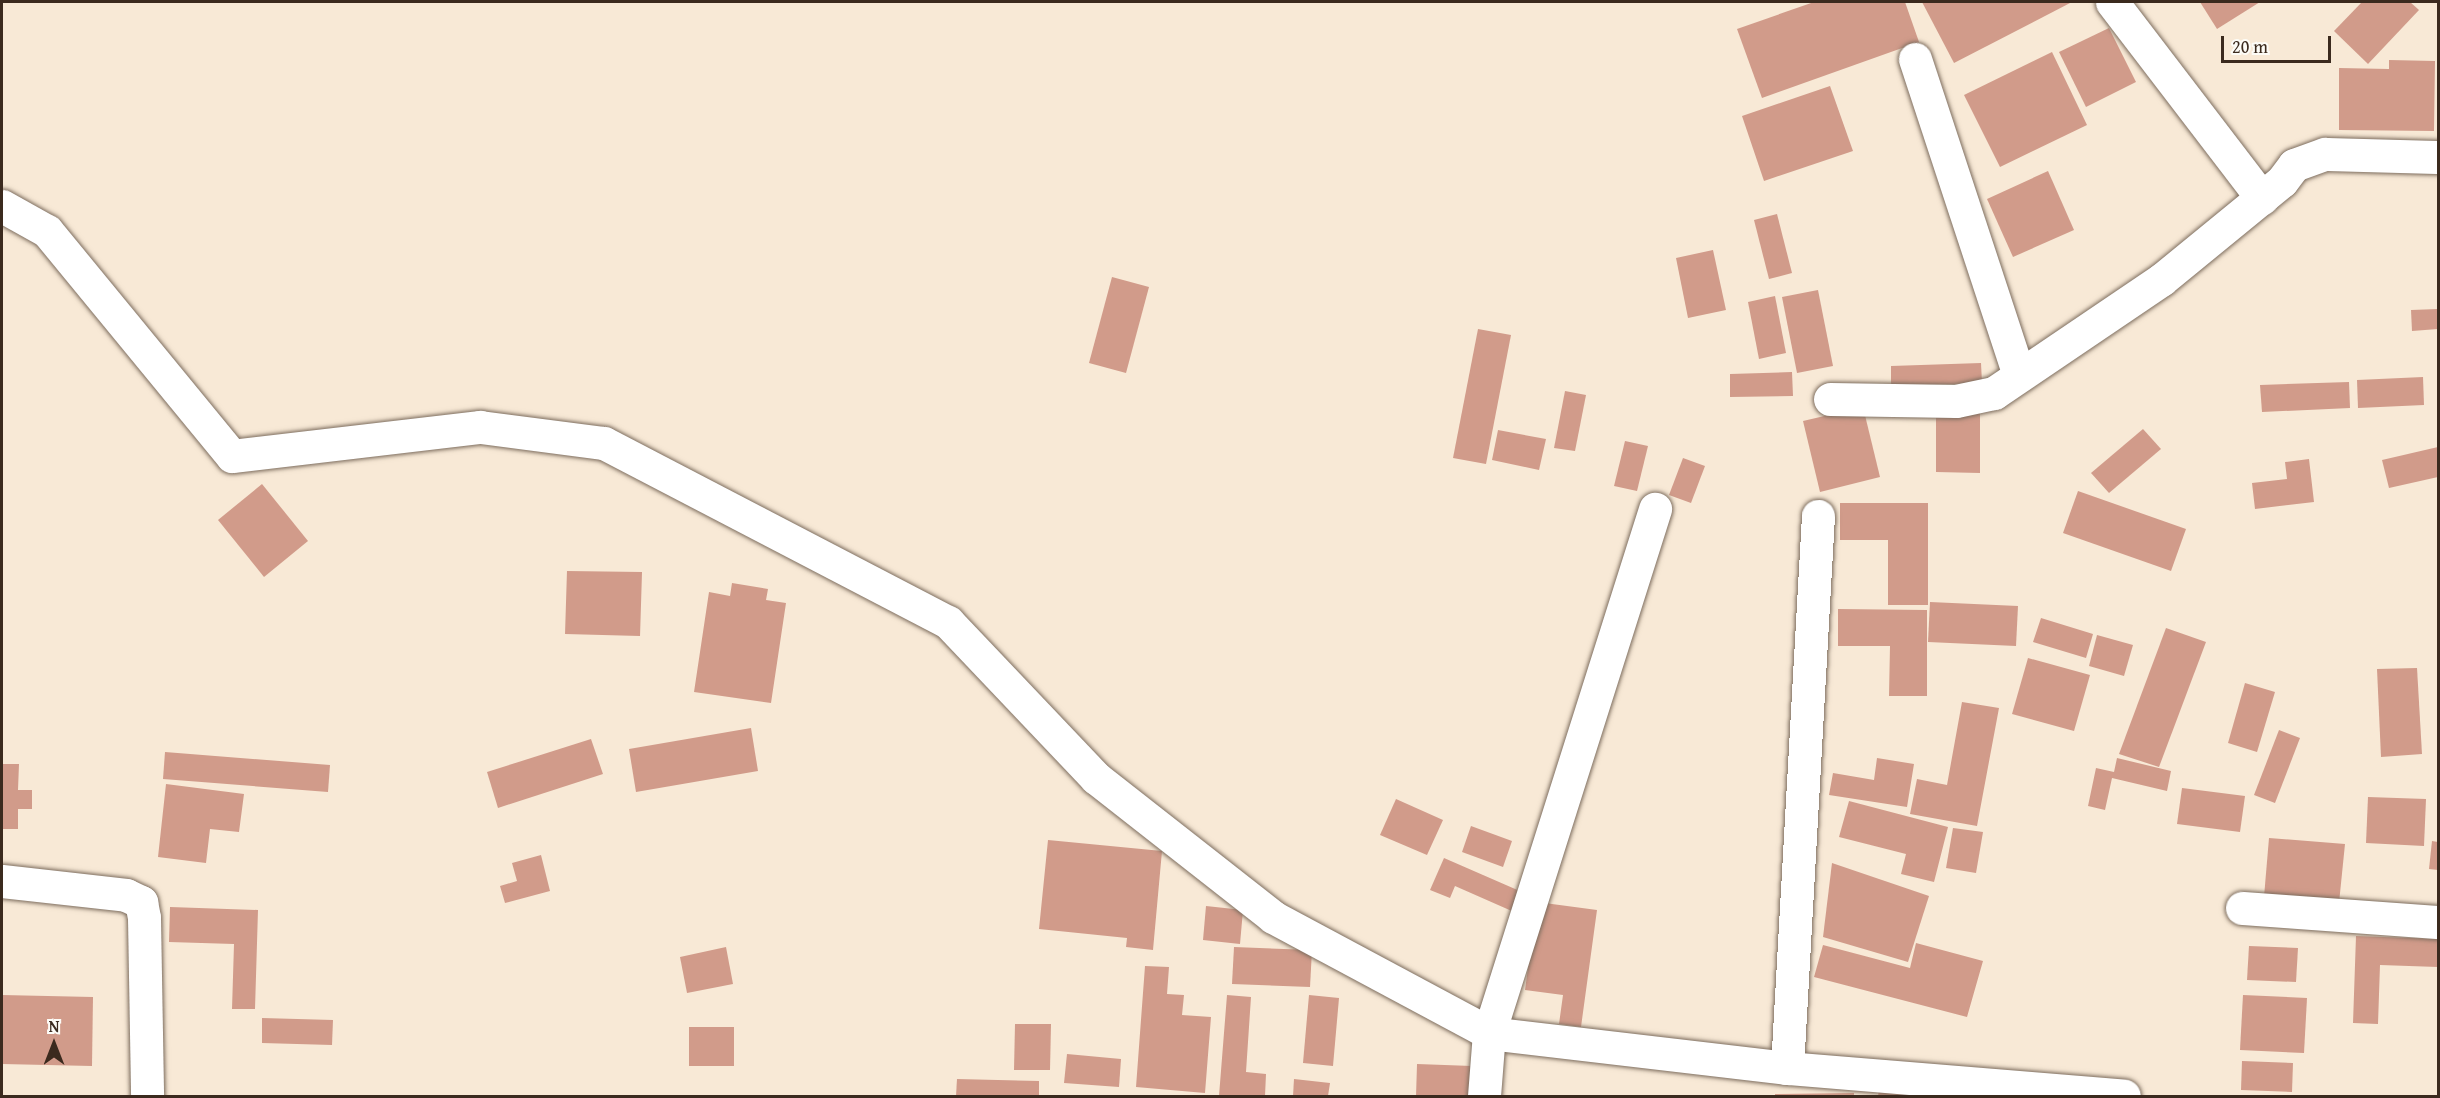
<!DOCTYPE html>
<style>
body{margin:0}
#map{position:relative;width:2440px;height:1098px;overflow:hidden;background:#f8e9d6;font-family:"Gentium Book Plus",serif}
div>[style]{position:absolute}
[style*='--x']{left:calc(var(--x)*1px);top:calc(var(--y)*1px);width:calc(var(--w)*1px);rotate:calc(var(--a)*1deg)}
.building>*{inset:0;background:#d19b8a}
.roads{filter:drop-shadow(0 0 2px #7d6d5e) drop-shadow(0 0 2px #7d6d5e)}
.minor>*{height:33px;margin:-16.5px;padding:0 16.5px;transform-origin:16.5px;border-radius:16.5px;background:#fff}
.tertiary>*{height:33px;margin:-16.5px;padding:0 16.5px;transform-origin:16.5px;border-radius:16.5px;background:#fff}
span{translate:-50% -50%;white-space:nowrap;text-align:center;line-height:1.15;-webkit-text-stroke:5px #fdfcf7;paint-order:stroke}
.frame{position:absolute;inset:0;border:3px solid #3b2a1e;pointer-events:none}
.north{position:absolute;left:24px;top:1014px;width:60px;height:60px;-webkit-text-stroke:4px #fdfcf7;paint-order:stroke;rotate:0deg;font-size:16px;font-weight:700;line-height:24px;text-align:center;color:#3b2a1e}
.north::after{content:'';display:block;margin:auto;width:21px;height:27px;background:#3b2a1e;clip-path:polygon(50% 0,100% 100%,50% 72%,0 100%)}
.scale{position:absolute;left:2221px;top:36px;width:110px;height:27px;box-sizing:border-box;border:3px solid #3b2a1e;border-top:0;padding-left:8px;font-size:18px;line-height:21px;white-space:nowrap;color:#3b2a1e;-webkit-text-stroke:4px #fdfcf7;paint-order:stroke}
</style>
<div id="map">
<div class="building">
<i style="clip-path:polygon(1814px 2px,1905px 2px,1919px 42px,1762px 98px,1737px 29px)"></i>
<i style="clip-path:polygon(1922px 2px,2072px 2px,1954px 63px)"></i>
<i style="clip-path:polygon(2200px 2px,2260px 2px,2217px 29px)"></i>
<i style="clip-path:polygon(2362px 2px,2410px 2px,2419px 10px,2368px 64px,2334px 31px)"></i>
<i style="clip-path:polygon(2109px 28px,2136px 82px,2086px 107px,2059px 52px)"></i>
<i style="clip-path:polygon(2052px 52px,2087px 125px,2000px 167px,1964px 95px)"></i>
<i style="clip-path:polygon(2389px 60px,2435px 61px,2434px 131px,2339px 130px,2339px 68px,2389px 69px)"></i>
<i style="clip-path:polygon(1830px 86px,1853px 151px,1764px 181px,1742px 116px)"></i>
<i style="clip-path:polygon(2048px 171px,2074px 230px,2013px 257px,1987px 199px)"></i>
<i style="clip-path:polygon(1777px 214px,1792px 273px,1769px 279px,1754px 220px)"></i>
<i style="clip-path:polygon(1713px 250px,1726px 310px,1688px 318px,1676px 258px)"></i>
<i style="clip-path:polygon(1112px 277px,1149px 287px,1126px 373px,1089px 363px)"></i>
<i style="clip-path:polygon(1818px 290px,1833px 366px,1797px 373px,1782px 297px)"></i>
<i style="clip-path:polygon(1775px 296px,1786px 353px,1759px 359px,1748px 302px)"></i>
<i style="clip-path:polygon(2438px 309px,2438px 329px,2412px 331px,2411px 310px)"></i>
<i style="clip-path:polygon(1478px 329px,1511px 335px,1486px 464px,1453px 458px)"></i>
<i style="clip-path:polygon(1981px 363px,1982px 383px,1891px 386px,1891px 366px)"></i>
<i style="clip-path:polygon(1792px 372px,1793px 396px,1730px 397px,1730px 374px)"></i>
<i style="clip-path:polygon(2423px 377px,2424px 405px,2358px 408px,2357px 380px)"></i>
<i style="clip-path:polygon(2349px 382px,2350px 408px,2262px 412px,2260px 385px)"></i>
<i style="clip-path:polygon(1565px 391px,1586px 395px,1575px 451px,1554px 448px)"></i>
<i style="clip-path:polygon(1863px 407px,1880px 477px,1820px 492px,1803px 421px)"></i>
<i style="clip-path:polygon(1936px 411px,1980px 411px,1980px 473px,1936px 472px)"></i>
<i style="clip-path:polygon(2143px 429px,2161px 449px,2109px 493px,2091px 473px)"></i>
<i style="clip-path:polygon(1498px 430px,1546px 439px,1539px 470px,1492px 460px)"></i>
<i style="clip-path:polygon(1625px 441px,1648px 446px,1637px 491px,1614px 486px)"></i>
<i style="clip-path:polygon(2438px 447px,2438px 477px,2389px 488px,2382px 460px)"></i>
<i style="clip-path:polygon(1683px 458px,1705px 466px,1691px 503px,1669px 495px)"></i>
<i style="clip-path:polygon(2309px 459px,2314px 502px,2255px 509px,2252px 483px,2287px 479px,2285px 462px)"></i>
<i style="clip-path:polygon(262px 484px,308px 541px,264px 577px,218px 520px)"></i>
<i style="clip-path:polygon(2078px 491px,2186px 529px,2171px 571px,2063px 533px)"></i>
<i style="clip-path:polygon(1840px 503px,1928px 503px,1928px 605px,1888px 605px,1888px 540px,1840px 540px)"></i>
<i style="clip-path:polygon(567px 571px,642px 572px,640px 636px,565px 634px)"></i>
<i style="clip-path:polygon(732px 583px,768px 589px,766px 600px,786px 603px,771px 703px,694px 692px,709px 592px,730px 596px)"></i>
<i style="clip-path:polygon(1930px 602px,2018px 606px,2016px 646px,1928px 642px)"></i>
<i style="clip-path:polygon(1838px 609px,1927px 610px,1927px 696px,1889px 696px,1890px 646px,1838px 646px)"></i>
<i style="clip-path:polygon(2041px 618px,2093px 634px,2086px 658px,2033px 642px)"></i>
<i style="clip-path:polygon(2166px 628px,2206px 642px,2159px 767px,2119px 754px)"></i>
<i style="clip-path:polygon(2097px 635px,2133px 645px,2124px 676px,2089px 666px)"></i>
<i style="clip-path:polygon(2028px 658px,2090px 675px,2074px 731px,2012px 714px)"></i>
<i style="clip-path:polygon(2417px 668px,2422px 754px,2381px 757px,2377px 669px)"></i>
<i style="clip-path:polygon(2245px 683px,2275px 692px,2257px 752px,2228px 743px)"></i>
<i style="clip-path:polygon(1962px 702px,1999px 708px,1977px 826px,1910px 814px,1917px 779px,1947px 785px)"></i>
<i style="clip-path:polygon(751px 728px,758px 771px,636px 792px,629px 749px)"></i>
<i style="clip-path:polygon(2279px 730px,2300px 738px,2275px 803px,2254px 795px)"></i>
<i style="clip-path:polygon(591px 739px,603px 774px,498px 808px,487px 772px)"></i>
<i style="clip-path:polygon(165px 752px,330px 765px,328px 792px,163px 779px)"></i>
<i style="clip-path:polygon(1877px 758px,1914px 764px,1907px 807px,1829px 795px,1833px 773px,1874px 780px)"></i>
<i style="clip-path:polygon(2117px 758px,2171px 771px,2167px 791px,2112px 778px,2105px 810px,2088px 806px,2096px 768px,2114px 772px)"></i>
<i style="clip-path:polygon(2px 764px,19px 764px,18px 790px,32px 790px,32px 809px,18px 809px,18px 829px,2px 829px)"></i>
<i style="clip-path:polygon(166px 784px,244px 794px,239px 832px,210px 829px,206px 863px,158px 857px)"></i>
<i style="clip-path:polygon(2182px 788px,2245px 796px,2240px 832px,2177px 824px)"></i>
<i style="clip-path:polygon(2368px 797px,2426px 799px,2424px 846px,2366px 843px)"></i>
<i style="clip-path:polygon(1396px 799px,1443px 820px,1427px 855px,1380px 835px)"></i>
<i style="clip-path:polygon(1849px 801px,1948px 827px,1934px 882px,1901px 874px,1906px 854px,1839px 837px)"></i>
<i style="clip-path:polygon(1471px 826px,1512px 841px,1503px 867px,1462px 852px)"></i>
<i style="clip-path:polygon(1953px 828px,1983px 832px,1976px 873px,1946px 868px)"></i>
<i style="clip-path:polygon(2269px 838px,2345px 844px,2339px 903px,2264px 897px)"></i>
<i style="clip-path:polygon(1048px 840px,1162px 851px,1153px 950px,1126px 947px,1127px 938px,1039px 929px)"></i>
<i style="clip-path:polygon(2432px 841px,2438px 842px,2438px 870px,2429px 869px)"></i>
<i style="clip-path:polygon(541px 855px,550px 891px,505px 903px,500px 886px,517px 881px,512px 863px)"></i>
<i style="clip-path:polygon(1444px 858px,1522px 892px,1514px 912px,1455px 886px,1450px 898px,1430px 890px)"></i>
<i style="clip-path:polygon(1832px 863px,1929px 896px,1908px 962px,1823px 937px)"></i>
<i style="clip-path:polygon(1537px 902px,1597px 910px,1581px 1027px,1559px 1024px,1563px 995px,1525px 990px)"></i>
<i style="clip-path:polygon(1206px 906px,1243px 910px,1240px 944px,1203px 940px)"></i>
<i style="clip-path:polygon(170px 907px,258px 910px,255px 1009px,232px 1009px,234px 944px,169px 942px)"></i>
<i style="clip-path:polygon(2356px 936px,2438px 939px,2438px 967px,2380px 965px,2378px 1024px,2353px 1023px)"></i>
<i style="clip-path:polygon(1916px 943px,1983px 961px,1967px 1017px,1814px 977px,1823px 945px,1910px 968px)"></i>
<i style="clip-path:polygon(2249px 946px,2298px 948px,2296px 982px,2247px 980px)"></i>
<i style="clip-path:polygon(726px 947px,733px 984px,687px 993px,680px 957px)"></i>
<i style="clip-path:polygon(1234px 947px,1312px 950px,1310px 987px,1232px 984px)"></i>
<i style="clip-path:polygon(1145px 966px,1169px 967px,1167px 994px,1184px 995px,1182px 1015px,1211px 1017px,1205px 1093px,1136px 1087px)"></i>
<i style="clip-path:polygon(2px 995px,93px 997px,92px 1066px,2px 1064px)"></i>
<i style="clip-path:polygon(1227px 995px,1251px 997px,1246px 1072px,1266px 1074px,1265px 1096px,1219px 1096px)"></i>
<i style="clip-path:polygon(1309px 995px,1339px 998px,1333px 1066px,1303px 1063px)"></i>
<i style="clip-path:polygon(2243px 995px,2307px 998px,2304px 1053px,2240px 1050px)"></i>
<i style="clip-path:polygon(262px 1018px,333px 1020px,332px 1045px,262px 1043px)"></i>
<i style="clip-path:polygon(1015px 1024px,1051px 1024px,1050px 1070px,1014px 1070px)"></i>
<i style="clip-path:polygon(689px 1027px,734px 1027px,734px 1066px,689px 1066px)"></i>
<i style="clip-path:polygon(1067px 1054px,1121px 1059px,1119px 1087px,1064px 1083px)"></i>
<i style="clip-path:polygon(2242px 1061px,2293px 1063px,2292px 1092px,2241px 1090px)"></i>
<i style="clip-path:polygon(1417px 1064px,1472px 1066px,1471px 1096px,1416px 1096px)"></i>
<i style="clip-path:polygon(957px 1079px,1039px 1081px,1039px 1096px,956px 1096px)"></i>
<i style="clip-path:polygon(1294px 1079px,1330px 1083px,1328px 1096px,1293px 1096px)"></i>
<i style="clip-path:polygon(1880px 1084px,1915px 1089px,1913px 1096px,1878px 1096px)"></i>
<i style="clip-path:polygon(1854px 1093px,1854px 1096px,1775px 1096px,1775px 1094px)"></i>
</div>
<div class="roads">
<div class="minor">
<i style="--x:2112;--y:2;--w:247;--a:52.6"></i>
<i style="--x:1915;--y:59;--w:330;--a:71.8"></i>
<i style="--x:1830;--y:399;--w:126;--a:0.9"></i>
<i style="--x:1956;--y:401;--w:39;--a:-12"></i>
<i style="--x:1994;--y:393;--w:202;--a:-34.1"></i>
<i style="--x:2161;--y:280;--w:156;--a:-39.3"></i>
<i style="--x:2282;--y:181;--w:20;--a:-53"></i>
<i style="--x:2294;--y:165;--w:33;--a:-20"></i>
<i style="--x:2325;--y:154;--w:113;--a:1.5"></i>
<i style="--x:2;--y:881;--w:125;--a:6.4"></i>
<i style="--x:126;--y:895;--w:17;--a:25"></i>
<i style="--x:141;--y:902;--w:16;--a:79"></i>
<i style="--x:144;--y:918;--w:178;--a:89"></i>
<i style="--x:2242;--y:908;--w:196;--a:4.1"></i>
<i style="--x:1787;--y:1068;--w:553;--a:-86.79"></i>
<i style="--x:1484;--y:1096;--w:63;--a:-85.5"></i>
<i style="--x:1489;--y:1033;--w:550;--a:-72.42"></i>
</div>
<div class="tertiary">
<i style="--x:2;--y:206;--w:51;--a:29.1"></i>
<i style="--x:47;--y:231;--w:291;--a:50.6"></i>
<i style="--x:232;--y:456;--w:250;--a:-6.7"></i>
<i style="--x:480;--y:427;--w:125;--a:7.4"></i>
<i style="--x:604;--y:443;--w:388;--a:27.5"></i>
<i style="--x:948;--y:622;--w:215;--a:46.5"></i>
<i style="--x:1096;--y:778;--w:225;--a:38.1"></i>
<i style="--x:1273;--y:917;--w:245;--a:28.2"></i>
<i style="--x:1489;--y:1033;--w:300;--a:6.7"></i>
<i style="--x:1787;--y:1068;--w:338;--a:4.7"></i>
</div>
</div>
<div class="frame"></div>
<div class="north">N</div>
<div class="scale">20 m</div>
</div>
